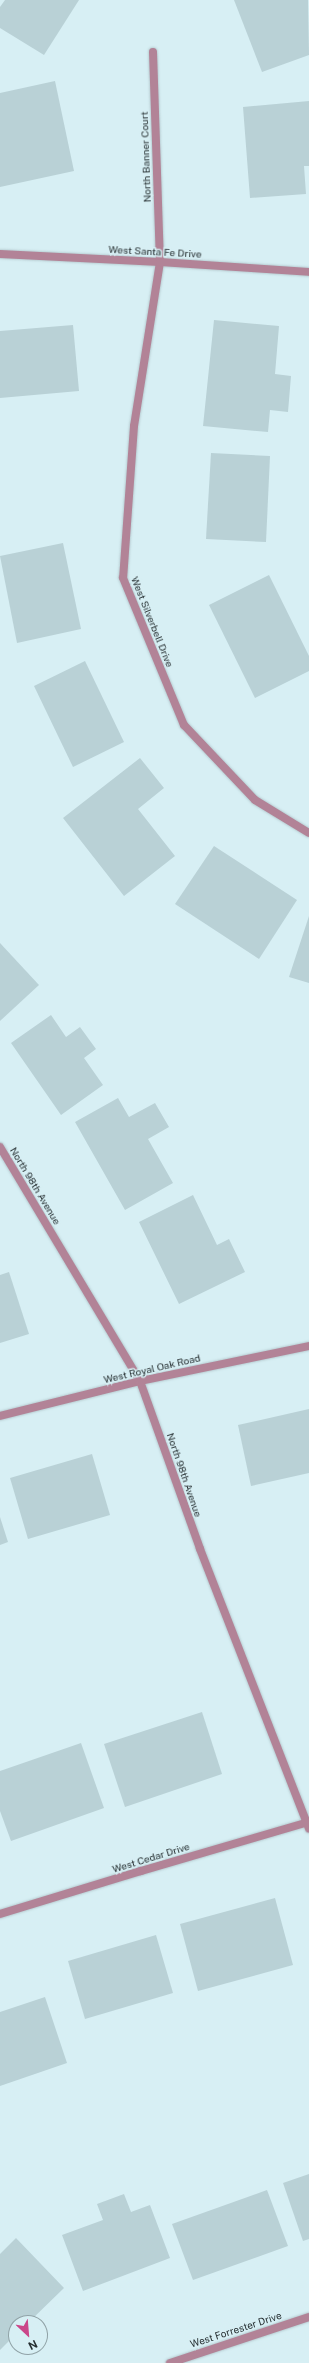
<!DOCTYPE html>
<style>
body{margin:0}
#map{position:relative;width:309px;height:2363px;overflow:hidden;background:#d7eff4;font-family:"Public Sans",sans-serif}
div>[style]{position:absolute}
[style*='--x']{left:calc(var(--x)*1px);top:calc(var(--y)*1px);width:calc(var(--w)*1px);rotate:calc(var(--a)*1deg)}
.building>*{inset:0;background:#b9d1d6}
.roads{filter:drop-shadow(0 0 1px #b7ccd1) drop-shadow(0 0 1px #b7ccd1)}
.minor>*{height:8px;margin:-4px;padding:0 4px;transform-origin:4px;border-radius:4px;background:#b28397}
span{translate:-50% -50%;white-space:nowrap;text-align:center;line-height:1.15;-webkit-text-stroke:3px #d7eff4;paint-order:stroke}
.street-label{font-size:10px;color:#252e30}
.north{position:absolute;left:8px;top:2315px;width:40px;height:40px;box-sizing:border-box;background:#d7eff4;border:1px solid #90a2a6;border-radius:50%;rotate:154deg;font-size:11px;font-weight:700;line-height:16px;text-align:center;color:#252e30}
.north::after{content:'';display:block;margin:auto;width:14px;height:18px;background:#ca4689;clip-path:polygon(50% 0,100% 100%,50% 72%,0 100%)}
</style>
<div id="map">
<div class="building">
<i style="clip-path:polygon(5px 0,79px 0,44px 55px,0 28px,0 7px)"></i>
<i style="clip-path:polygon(234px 0,308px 0,309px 55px,262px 72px)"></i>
<i style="clip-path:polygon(55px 81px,74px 171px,0 187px,0 93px)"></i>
<i style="clip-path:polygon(309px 101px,309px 166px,304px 166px,306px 194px,250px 198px,243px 107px)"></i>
<i style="clip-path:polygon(214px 320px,279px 326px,275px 374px,291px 376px,288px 412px,270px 410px,268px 432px,203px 426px)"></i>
<i style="clip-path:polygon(73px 325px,79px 391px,0 398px,0 331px)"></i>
<i style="clip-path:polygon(211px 453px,270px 456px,266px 542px,206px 539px)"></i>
<i style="clip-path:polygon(63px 543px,81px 629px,17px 643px,0 556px)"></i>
<i style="clip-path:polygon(269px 575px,309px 656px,309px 671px,255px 698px,209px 605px)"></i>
<i style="clip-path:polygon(85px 661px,124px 742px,73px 767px,34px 686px)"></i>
<i style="clip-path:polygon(140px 758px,164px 788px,138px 809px,175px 856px,124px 896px,63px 818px)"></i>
<i style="clip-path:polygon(214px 846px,297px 900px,259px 959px,175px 904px)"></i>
<i style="clip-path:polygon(309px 916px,309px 983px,289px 977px)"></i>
<i style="clip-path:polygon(0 943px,39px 985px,0 1021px)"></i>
<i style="clip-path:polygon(51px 1015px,66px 1037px,80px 1027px,96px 1049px,84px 1058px,103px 1085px,61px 1115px,11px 1043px)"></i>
<i style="clip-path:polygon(118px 1098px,129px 1117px,155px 1103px,169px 1127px,148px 1139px,173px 1183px,125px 1210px,75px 1122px)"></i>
<i style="clip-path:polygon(193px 1195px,217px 1245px,229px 1239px,245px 1272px,179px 1304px,139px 1222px)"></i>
<i style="clip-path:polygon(9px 1272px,29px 1334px,0 1343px,0 1275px)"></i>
<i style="clip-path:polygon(309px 1409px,309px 1473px,251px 1486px,238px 1425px)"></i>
<i style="clip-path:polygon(92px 1454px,110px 1515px,28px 1539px,10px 1478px)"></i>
<i style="clip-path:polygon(0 1517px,8px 1542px,0 1545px)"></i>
<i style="clip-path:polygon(202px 1712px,222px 1774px,125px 1807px,104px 1744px)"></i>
<i style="clip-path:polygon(81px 1743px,104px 1808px,11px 1841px,0 1811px,0 1771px)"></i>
<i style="clip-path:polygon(275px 1898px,293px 1965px,198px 1991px,180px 1924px)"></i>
<i style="clip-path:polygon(156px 1935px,173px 1993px,85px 2019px,68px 1961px)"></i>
<i style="clip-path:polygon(45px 1997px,67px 2063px,0 2086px,0 2012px)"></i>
<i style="clip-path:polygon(309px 2174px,309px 2239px,303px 2241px,283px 2183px)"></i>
<i style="clip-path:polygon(267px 2190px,288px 2246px,193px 2280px,172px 2224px)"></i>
<i style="clip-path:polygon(124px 2194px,131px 2212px,150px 2205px,170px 2258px,83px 2291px,62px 2235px,103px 2220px,97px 2204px)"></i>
<i style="clip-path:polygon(16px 2238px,64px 2288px,28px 2323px,16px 2323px,16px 2334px,0 2350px,0 2254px)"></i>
</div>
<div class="roads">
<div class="minor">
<i style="--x:153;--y:52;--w:210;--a:88.1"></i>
<i style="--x:160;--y:262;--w:166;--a:99"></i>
<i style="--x:134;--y:426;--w:152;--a:94.1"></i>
<i style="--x:123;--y:578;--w:159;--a:67.5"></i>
<i style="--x:184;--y:725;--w:103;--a:46.6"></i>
<i style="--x:255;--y:800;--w:63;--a:31.4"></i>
<i style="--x:0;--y:254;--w:160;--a:2.9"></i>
<i style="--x:160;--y:262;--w:149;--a:3.8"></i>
<i style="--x:0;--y:1147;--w:273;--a:59.1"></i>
<i style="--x:140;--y:1381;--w:178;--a:70.3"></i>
<i style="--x:200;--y:1549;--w:300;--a:68.7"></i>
<i style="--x:0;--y:1416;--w:144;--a:-14"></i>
<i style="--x:140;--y:1381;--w:173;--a:-11.7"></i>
<i style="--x:0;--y:1914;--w:147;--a:-17"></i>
<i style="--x:141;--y:1871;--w:175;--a:-16.3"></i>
<i style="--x:170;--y:2363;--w:146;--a:-18.3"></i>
</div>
</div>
<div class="street-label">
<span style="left:146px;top:157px;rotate:-92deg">North Banner Court</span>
<span style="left:155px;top:252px;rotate:3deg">West Santa Fe Drive</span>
<span style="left:152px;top:622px;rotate:68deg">West Silverbell Drive</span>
<span style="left:35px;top:1186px;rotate:59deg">North 98th Avenue</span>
<span style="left:152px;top:1369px;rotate:-13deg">West Royal Oak Road</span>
<span style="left:184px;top:1475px;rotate:71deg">North 98th Avenue</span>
<span style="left:151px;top:1858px;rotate:-17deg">West Cedar Drive</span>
<span style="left:236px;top:2330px;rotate:-18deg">West Forrester Drive</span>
</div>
<div class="north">N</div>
</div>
